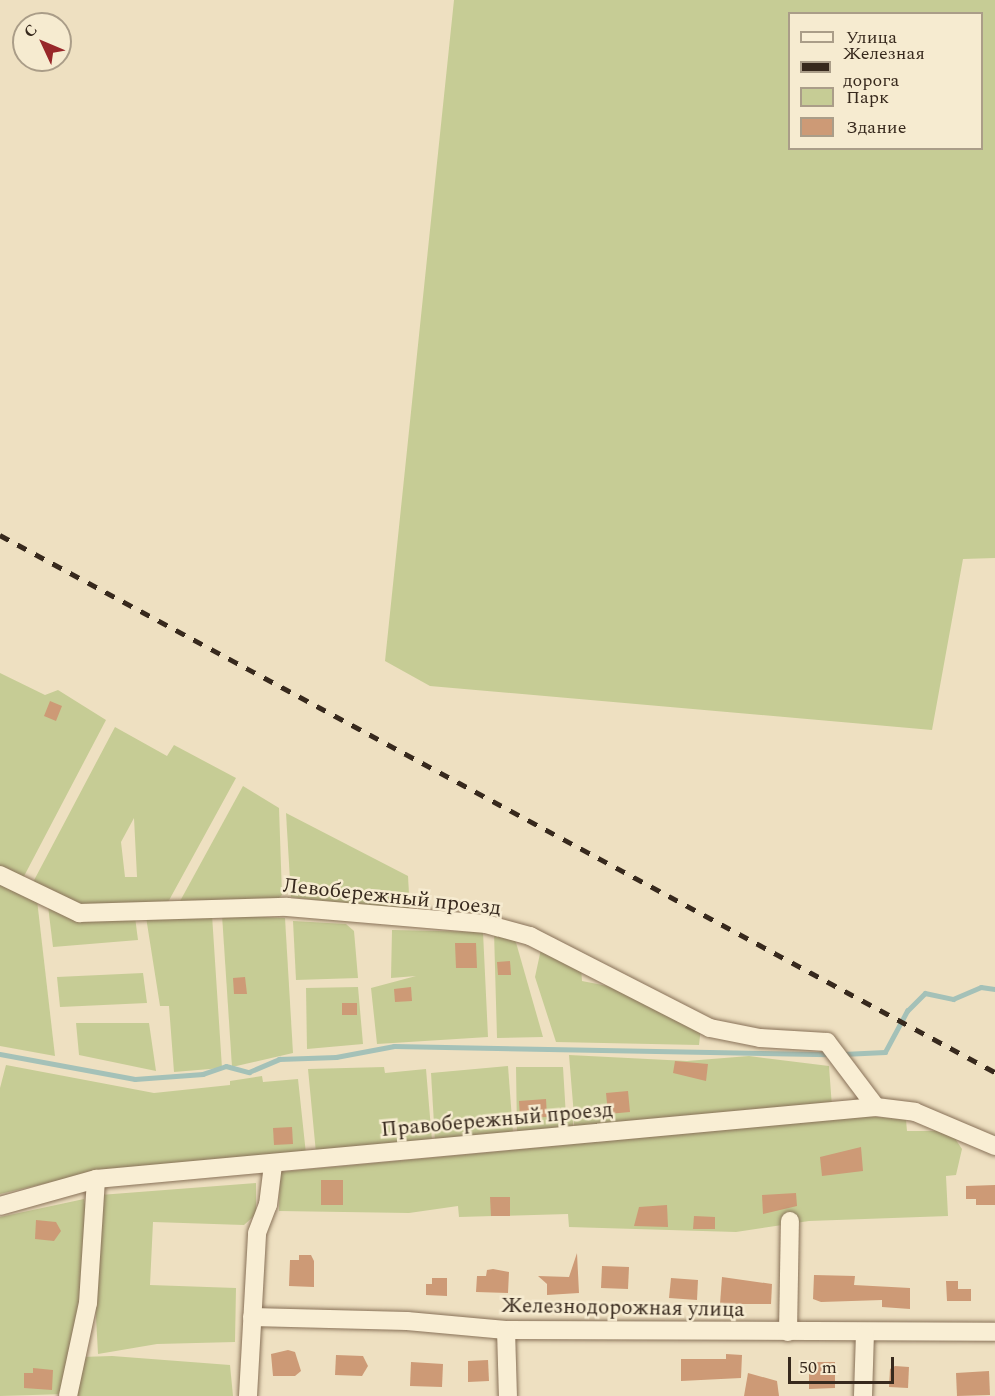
<!DOCTYPE html>
<meta charset="utf-8">
<style>
body{margin:0}
#map{position:relative;width:995px;height:1396px;overflow:hidden;background:#eee0c1;font-family:Spectral,serif}
div>[style]{position:absolute}
[style*='--x']{left:calc(var(--x)*1px);top:calc(var(--y)*1px);width:calc(var(--w)*1px);rotate:calc(var(--a)*1deg)}
.green>*{inset:0;background:#c6cc95}
.stream>*{height:4.5px;margin:-2.25px;padding:0 2.25px;transform-origin:2.25px;border-radius:2.25px;background:#a4c1b8}
.building>*{inset:0;background:#cd9a76}
.roads{filter:drop-shadow(0 0 2px #887158) drop-shadow(0 0 2px #887158)}
.minor>*{height:18px;margin:-9px;padding:0 9px;transform-origin:9px;border-radius:9px;background:#f9eed4}
.rail>*{height:4.5px;margin-top:-2.25px;transform-origin:0;background:repeating-linear-gradient(90deg,#37291d 0 10px,transparent 0 20px)}
span{translate:-50% -50%;white-space:nowrap;text-align:center;line-height:1.15;-webkit-text-stroke:5px #f6ebd0;paint-order:stroke}
.street-label{font-size:21px;color:#37291d}
.legend{position:absolute;left:788px;top:12px;width:195px;height:138px;box-sizing:border-box;background:#f6ebd0;border:2px solid #aa9d88;margin:0;padding:8px 10px;list-style:none;font-size:18px;color:#37291d}
.legend li{display:flex;align-items:center;gap:12px;height:30px}
.legend b{width:30px;border:2px solid #aa9d88}
.north{position:absolute;left:12px;top:12px;width:60px;height:60px;box-sizing:border-box;background:#f6ebd0;border:2px solid #aa9d88;border-radius:50%;rotate:314deg;font-size:16px;font-weight:700;line-height:24px;text-align:center;color:#37291d}
.north::after{content:'';display:block;margin:auto;width:21px;height:27px;background:#982729;clip-path:polygon(50% 0,100% 100%,50% 72%,0 100%)}
.scale{position:absolute;left:788px;top:1357px;width:106px;height:27px;box-sizing:border-box;border:3px solid #37291d;border-top:0;padding-left:8px;font-size:18px;line-height:21px;white-space:nowrap;color:#37291d;-webkit-text-stroke:4px #f6ebd0;paint-order:stroke}
</style>
<div id="map">
<div class="green">
<i style="clip-path:polygon(evenodd,454px 0,995px 0,995px 558px,963px 559px,932px 730px,430px 686px,385px 661px,454px 0,790px 14px,982px 14px,982px 148px,790px 148px,790px 14px)"></i>
<i style="clip-path:polygon(0 673px,45px 695px,58px 690px,106px 720px,22px 880px,0 869px)"></i>
<i style="clip-path:polygon(evenodd,115px 727px,167px 756px,174px 745px,236px 778px,167px 904px,76px 906px,31px 886px,115px 727px,134px 818px,137px 877px,125px 877px,121px 842px,134px 818px)"></i>
<i style="clip-path:polygon(243px 786px,279px 808px,282px 895px,276px 901px,179px 903px)"></i>
<i style="clip-path:polygon(286px 813px,408px 876px,410px 912px,291px 897px)"></i>
<i style="clip-path:polygon(0 881px,37px 900px,55px 1056px,0 1046px)"></i>
<i style="clip-path:polygon(48px 906px,135px 917px,138px 940px,53px 947px)"></i>
<i style="clip-path:polygon(212px 915px,222px 1068px,174px 1072px,169px 1006px,160px 1006px,146px 917px)"></i>
<i style="clip-path:polygon(222px 915px,285px 918px,293px 1053px,232px 1067px)"></i>
<i style="clip-path:polygon(293px 921px,346px 924px,354px 931px,358px 978px,296px 980px)"></i>
<i style="clip-path:polygon(392px 930px,483px 932px,488px 1037px,377px 1044px,371px 988px,416px 976px,391px 978px)"></i>
<i style="clip-path:polygon(494px 932px,515px 939px,543px 1037px,497px 1038px)"></i>
<i style="clip-path:polygon(541px 949px,581px 968px,582px 981px,633px 991px,701px 1027px,699px 1045px,556px 1042px,535px 977px)"></i>
<i style="clip-path:polygon(143px 973px,147px 1003px,60px 1007px,57px 977px)"></i>
<i style="clip-path:polygon(358px 987px,363px 1044px,307px 1049px,306px 988px)"></i>
<i style="clip-path:polygon(76px 1023px,149px 1023px,156px 1071px,79px 1055px)"></i>
<i style="clip-path:polygon(569px 1055px,687px 1061px,749px 1056px,829px 1066px,832px 1107px,575px 1130px,573px 1117px,573px 1129px,517px 1132px,516px 1067px,563px 1067px,566px 1117px,574px 1116px)"></i>
<i style="clip-path:polygon(6px 1065px,154px 1093px,230px 1085px,230px 1081px,262px 1076px,263px 1082px,298px 1079px,306px 1154px,90px 1173px,0 1194px,0 1088px)"></i>
<i style="clip-path:polygon(508px 1066px,513px 1133px,435px 1141px,431px 1073px)"></i>
<i style="clip-path:polygon(384px 1067px,385px 1073px,426px 1069px,432px 1141px,316px 1153px,308px 1069px)"></i>
<i style="clip-path:polygon(869px 1116px,906px 1120px,907px 1131px,950px 1131px,962px 1149px,956px 1175px,946px 1176px,948px 1216px,809px 1221px,736px 1232px,569px 1227px,568px 1214px,459px 1217px,458px 1206px,409px 1213px,279px 1211px,280px 1172px)"></i>
<i style="clip-path:polygon(256px 1183px,256px 1214px,244px 1225px,153px 1222px,150px 1285px,236px 1288px,235px 1342px,157px 1344px,98px 1354px,95px 1299px,100px 1195px)"></i>
<i style="clip-path:polygon(84px 1199px,88px 1222px,85px 1272px,65px 1394px,0 1396px,0 1217px)"></i>
<i style="clip-path:polygon(112px 1356px,230px 1365px,233px 1396px,73px 1396px,81px 1357px)"></i>
</div>
<div class="stream">
<i style="--x:0;--y:1054;--w:137;--a:10.5"></i>
<i style="--x:135;--y:1079;--w:68;--a:-4.2"></i>
<i style="--x:203;--y:1074;--w:24;--a:-19"></i>
<i style="--x:226;--y:1066;--w:24;--a:15"></i>
<i style="--x:249;--y:1072;--w:33;--a:-23"></i>
<i style="--x:279;--y:1059;--w:57;--a:-2"></i>
<i style="--x:336;--y:1057;--w:59;--a:-10.7"></i>
<i style="--x:394;--y:1046;--w:435;--a:1.1"></i>
<i style="--x:843;--y:1054;--w:42;--a:-2.7"></i>
<i style="--x:885;--y:1052;--w:47;--a:-61.8"></i>
<i style="--x:907;--y:1011;--w:25;--a:-45"></i>
<i style="--x:925;--y:993;--w:29;--a:12"></i>
<i style="--x:953;--y:999;--w:30;--a:-23"></i>
<i style="--x:981;--y:987;--w:14;--a:8"></i>
</div>
<div class="building">
<i style="clip-path:polygon(50px 701px,62px 706px,56px 721px,44px 716px)"></i>
<i style="clip-path:polygon(455px 943px,476px 943px,477px 968px,456px 968px)"></i>
<i style="clip-path:polygon(510px 961px,511px 975px,498px 975px,497px 962px)"></i>
<i style="clip-path:polygon(245px 977px,247px 994px,234px 994px,233px 978px)"></i>
<i style="clip-path:polygon(411px 987px,412px 1001px,395px 1002px,394px 989px)"></i>
<i style="clip-path:polygon(342px 1003px,357px 1003px,357px 1015px,342px 1015px)"></i>
<i style="clip-path:polygon(675px 1061px,708px 1064px,706px 1081px,673px 1073px)"></i>
<i style="clip-path:polygon(628px 1091px,630px 1112px,608px 1114px,606px 1093px)"></i>
<i style="clip-path:polygon(546px 1099px,547px 1117px,520px 1118px,519px 1101px)"></i>
<i style="clip-path:polygon(292px 1127px,293px 1144px,274px 1145px,273px 1128px)"></i>
<i style="clip-path:polygon(861px 1147px,863px 1171px,822px 1176px,820px 1157px)"></i>
<i style="clip-path:polygon(321px 1180px,343px 1180px,343px 1205px,321px 1205px)"></i>
<i style="clip-path:polygon(995px 1185px,995px 1205px,976px 1205px,976px 1199px,966px 1199px,966px 1186px)"></i>
<i style="clip-path:polygon(796px 1193px,797px 1206px,763px 1214px,762px 1195px)"></i>
<i style="clip-path:polygon(490px 1197px,510px 1197px,510px 1216px,491px 1216px)"></i>
<i style="clip-path:polygon(667px 1205px,668px 1227px,634px 1226px,639px 1207px)"></i>
<i style="clip-path:polygon(694px 1216px,715px 1217px,715px 1229px,693px 1229px)"></i>
<i style="clip-path:polygon(36px 1220px,56px 1222px,61px 1231px,54px 1241px,35px 1239px)"></i>
<i style="clip-path:polygon(577px 1253px,579px 1293px,547px 1295px,547px 1284px,538px 1276px,569px 1277px)"></i>
<i style="clip-path:polygon(299px 1255px,311px 1255px,314px 1261px,314px 1287px,289px 1286px,290px 1260px,299px 1260px)"></i>
<i style="clip-path:polygon(602px 1266px,629px 1267px,628px 1289px,601px 1288px)"></i>
<i style="clip-path:polygon(493px 1269px,509px 1272px,508px 1293px,476px 1292px,477px 1276px,486px 1276px,487px 1270px)"></i>
<i style="clip-path:polygon(814px 1275px,855px 1276px,854px 1285px,910px 1288px,910px 1309px,882px 1307px,882px 1300px,821px 1302px,813px 1299px)"></i>
<i style="clip-path:polygon(722px 1277px,772px 1284px,771px 1304px,720px 1304px)"></i>
<i style="clip-path:polygon(432px 1278px,447px 1278px,447px 1296px,426px 1295px,426px 1284px,432px 1284px)"></i>
<i style="clip-path:polygon(671px 1278px,698px 1280px,697px 1300px,669px 1298px)"></i>
<i style="clip-path:polygon(946px 1281px,958px 1281px,958px 1289px,971px 1289px,971px 1301px,947px 1301px)"></i>
<i style="clip-path:polygon(288px 1350px,295px 1352px,301px 1371px,295px 1376px,273px 1376px,271px 1354px)"></i>
<i style="clip-path:polygon(726px 1354px,742px 1355px,741px 1378px,681px 1381px,681px 1359px,726px 1359px)"></i>
<i style="clip-path:polygon(336px 1355px,363px 1356px,368px 1366px,362px 1376px,335px 1375px)"></i>
<i style="clip-path:polygon(488px 1360px,489px 1381px,468px 1382px,468px 1361px)"></i>
<i style="clip-path:polygon(411px 1362px,443px 1364px,442px 1387px,410px 1386px)"></i>
<i style="clip-path:polygon(809px 1362px,835px 1362px,835px 1388px,809px 1389px)"></i>
<i style="clip-path:polygon(895px 1366px,909px 1367px,908px 1388px,889px 1387px,890px 1369px)"></i>
<i style="clip-path:polygon(33px 1368px,53px 1370px,52px 1390px,24px 1388px,24px 1373px,33px 1373px)"></i>
<i style="clip-path:polygon(989px 1371px,990px 1395px,957px 1396px,956px 1373px)"></i>
<i style="clip-path:polygon(748px 1373px,777px 1381px,779px 1396px,744px 1396px)"></i>
</div>
<div class="roads">
<div class="minor">
<i style="--x:0;--y:875;--w:88;--a:25.7"></i>
<i style="--x:79;--y:913;--w:208;--a:-1.7"></i>
<i style="--x:287;--y:907;--w:200;--a:4.9"></i>
<i style="--x:486;--y:924;--w:46;--a:15.3"></i>
<i style="--x:530;--y:936;--w:202;--a:27.1"></i>
<i style="--x:710;--y:1028;--w:51;--a:11.3"></i>
<i style="--x:760;--y:1038;--w:67;--a:3.4"></i>
<i style="--x:827;--y:1042;--w:81;--a:53"></i>
<i style="--x:0;--y:1206;--w:100;--a:-15.7"></i>
<i style="--x:96;--y:1179;--w:783;--a:-5.27"></i>
<i style="--x:876;--y:1107;--w:39;--a:7"></i>
<i style="--x:915;--y:1112;--w:87;--a:23"></i>
<i style="--x:252;--y:1317;--w:155;--a:1.5"></i>
<i style="--x:407;--y:1321;--w:99;--a:5.2"></i>
<i style="--x:506;--y:1330;--w:489;--a:0.2"></i>
<i style="--x:506;--y:1330;--w:66;--a:88.3"></i>
<i style="--x:788;--y:1332;--w:111;--a:-89"></i>
<i style="--x:68;--y:1396;--w:95;--a:-77.9"></i>
<i style="--x:88;--y:1303;--w:124;--a:-86.3"></i>
<i style="--x:248;--y:1396;--w:163;--a:-86.8"></i>
<i style="--x:257;--y:1233;--w:30;--a:-69"></i>
<i style="--x:268;--y:1205;--w:40;--a:-82.9"></i>
<i style="--x:863;--y:1396;--w:62;--a:-88.2"></i>
</div>
</div>
<div class="rail">
<i style="--x:0;--y:535;--w:1131;--a:28.36"></i>
</div>
<div class="street-label">
<span style="left:392px;top:897px;rotate:6deg">Левобережный проезд</span>
<span style="left:497px;top:1120px;rotate:-5deg">Правобережный проезд</span>
<span style="left:623px;top:1308px;rotate:1deg">Железнодорожная улица</span>
</div>
<ul class="legend">
<li><b style="height:8px;background:#f9eed4"></b>Улица</li>
<li><b style="height:8px;background:#37291d"></b>Железная дорога</li>
<li><b style="height:16px;background:#c6cc95"></b>Парк</li>
<li><b style="height:16px;background:#cd9a76"></b>Здание</li>
</ul>
<div class="north">С</div>
<div class="scale">50 m</div>
</div>
